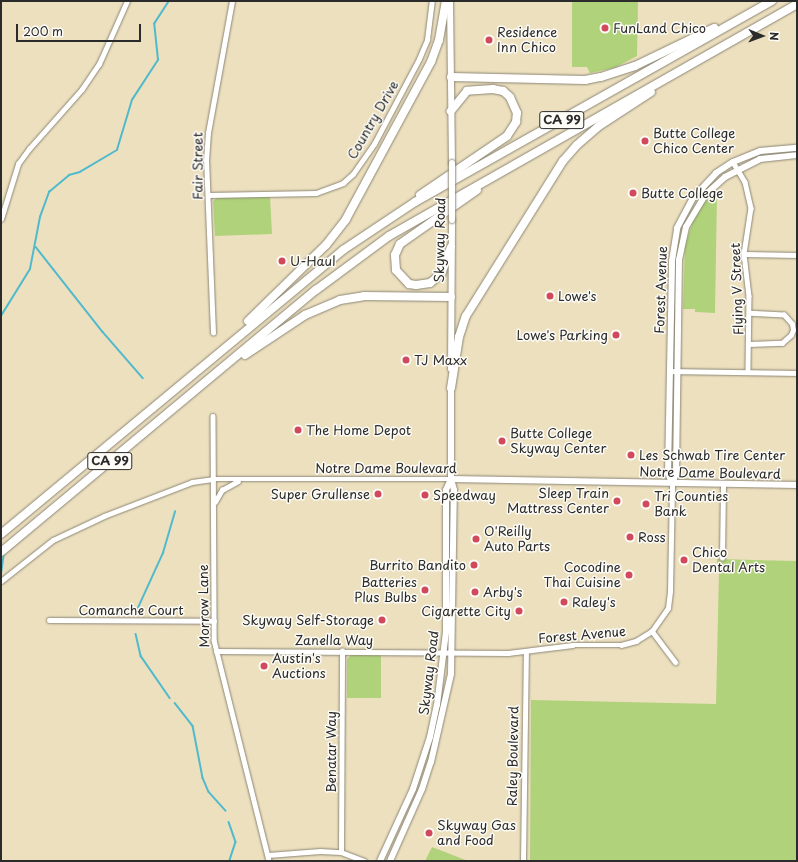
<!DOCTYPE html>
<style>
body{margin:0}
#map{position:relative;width:798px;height:862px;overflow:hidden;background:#ede0bf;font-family:"Playpen Sans",sans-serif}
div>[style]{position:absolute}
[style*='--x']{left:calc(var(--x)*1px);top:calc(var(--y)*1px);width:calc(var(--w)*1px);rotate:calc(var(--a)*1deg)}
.green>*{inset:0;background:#afd27a}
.stream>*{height:1.5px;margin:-0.75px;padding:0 0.75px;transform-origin:0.75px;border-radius:0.75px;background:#50bacc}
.roads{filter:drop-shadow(0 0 1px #8c8675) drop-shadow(0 0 1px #8c8675)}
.street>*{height:4.5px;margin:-2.25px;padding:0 2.25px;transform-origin:2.25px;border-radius:2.25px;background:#fff}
.secondary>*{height:6px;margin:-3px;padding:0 3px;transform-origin:3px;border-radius:3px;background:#fff}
.highway>*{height:8px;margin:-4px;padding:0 4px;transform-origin:4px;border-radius:4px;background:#fff}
.bridges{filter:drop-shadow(0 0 1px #8c8675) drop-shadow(0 0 1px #8c8675)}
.secondary-bridge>*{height:6px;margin:-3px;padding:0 3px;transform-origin:3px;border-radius:3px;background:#fff}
.dots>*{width:11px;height:11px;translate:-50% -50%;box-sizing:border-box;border:2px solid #fdfcf7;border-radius:50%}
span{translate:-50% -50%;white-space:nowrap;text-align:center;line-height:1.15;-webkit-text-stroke:3px #fdfcf7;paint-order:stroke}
.shield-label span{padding:1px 3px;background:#fdfcf7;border:1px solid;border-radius:3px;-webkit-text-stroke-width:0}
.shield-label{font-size:12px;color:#2b2b2b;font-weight:700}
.poi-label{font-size:13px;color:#2b2b2b}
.left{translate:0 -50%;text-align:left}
.right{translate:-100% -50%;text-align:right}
.street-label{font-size:13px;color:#2b2b2b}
.frame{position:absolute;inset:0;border:2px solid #2b2b2b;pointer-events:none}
.north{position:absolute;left:742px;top:16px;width:40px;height:40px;-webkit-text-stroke:3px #fdfcf7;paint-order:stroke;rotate:91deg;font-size:11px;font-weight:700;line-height:16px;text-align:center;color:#2b2b2b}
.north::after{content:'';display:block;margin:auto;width:14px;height:18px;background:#2b2b2b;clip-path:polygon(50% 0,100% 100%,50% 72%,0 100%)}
.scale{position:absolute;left:16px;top:24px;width:125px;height:18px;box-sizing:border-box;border:2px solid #2b2b2b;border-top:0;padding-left:5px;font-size:12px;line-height:14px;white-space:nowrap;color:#2b2b2b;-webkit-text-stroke:3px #fdfcf7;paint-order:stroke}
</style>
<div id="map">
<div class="green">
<i style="clip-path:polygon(572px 1px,638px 1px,637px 56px,614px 68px,590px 73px,587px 67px,572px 67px)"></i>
<i style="clip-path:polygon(712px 193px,717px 194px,715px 313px,695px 312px,695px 309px,683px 309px,685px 245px,695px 215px)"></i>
<i style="clip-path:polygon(270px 196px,272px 234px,215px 236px,213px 201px,217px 198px)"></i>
<i style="clip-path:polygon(717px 559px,797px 561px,797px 861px,530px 861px,531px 700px,716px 704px,719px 571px,717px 571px)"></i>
<i style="clip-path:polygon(353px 653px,381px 655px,381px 698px,347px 698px,347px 659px)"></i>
<i style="clip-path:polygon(432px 847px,468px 861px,425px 861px)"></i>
</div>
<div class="stream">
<i style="--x:36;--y:247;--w:108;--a:51.8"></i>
<i style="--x:103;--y:332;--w:61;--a:49"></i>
<i style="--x:1;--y:316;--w:55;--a:-58.3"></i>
<i style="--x:30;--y:269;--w:53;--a:-79.1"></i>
<i style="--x:40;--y:217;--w:27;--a:-70"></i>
<i style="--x:49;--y:192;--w:26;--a:-40"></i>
<i style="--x:69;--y:175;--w:11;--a:-15"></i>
<i style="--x:80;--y:172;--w:43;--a:-30.7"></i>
<i style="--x:117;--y:150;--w:52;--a:-73.3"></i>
<i style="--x:132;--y:100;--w:48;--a:-57"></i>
<i style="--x:158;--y:60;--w:36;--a:-96"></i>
<i style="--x:154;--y:24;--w:27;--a:-57"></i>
<i style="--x:1;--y:574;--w:21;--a:-82"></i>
<i style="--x:137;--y:610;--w:63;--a:-65.5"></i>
<i style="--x:163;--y:553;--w:43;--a:-73.7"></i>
<i style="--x:136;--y:634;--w:23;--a:77"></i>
<i style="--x:141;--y:656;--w:51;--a:55.4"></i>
<i style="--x:175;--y:703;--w:29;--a:52"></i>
<i style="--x:193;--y:726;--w:53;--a:79.1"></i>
<i style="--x:203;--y:778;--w:15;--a:67"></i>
<i style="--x:209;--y:792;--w:25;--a:48"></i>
<i style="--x:229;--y:822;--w:21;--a:71"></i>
<i style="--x:236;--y:842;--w:20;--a:108"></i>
</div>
<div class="roads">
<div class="street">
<i style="--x:733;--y:162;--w:23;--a:59"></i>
<i style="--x:745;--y:182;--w:27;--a:77"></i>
<i style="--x:751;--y:208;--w:47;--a:98.7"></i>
<i style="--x:744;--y:254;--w:42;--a:83.2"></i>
<i style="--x:749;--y:296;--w:76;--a:90.8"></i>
<i style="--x:208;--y:195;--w:108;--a:-1.1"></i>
<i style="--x:316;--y:193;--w:29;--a:-20"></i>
<i style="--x:343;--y:183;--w:13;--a:-42"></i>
<i style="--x:353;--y:174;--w:37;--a:-55"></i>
<i style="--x:374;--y:144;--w:96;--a:-62.1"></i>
<i style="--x:419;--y:59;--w:21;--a:-67"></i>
<i style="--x:427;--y:40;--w:39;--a:-83"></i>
<i style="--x:1;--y:219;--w:58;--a:-72.8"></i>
<i style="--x:18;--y:164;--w:19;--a:-54"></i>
<i style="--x:29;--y:149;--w:80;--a:-48.5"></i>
<i style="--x:82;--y:89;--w:30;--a:-56"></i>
<i style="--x:99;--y:64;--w:69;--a:-66"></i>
<i style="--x:744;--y:254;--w:53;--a:1.1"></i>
<i style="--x:213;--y:333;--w:172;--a:-92.3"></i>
<i style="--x:206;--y:161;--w:28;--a:-86"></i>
<i style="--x:208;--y:133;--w:134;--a:-79.7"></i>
<i style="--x:749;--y:344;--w:33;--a:-2"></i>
<i style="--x:782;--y:343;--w:12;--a:-42"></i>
<i style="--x:791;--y:335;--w:5;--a:-68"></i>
<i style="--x:793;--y:330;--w:6;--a:-99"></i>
<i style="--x:792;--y:324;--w:12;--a:-132"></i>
<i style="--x:784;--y:315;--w:34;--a:-177"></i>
<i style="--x:670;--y:371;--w:127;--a:0.9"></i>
<i style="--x:213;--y:416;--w:224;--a:89.7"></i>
<i style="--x:214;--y:640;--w:228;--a:76"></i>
<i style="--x:215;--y:502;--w:14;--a:-60"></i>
<i style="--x:222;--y:490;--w:18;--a:-29"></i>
<i style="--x:722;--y:558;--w:74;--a:-89.2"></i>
<i style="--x:1;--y:581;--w:66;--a:-38.3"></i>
<i style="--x:53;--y:540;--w:56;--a:-25.2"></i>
<i style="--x:104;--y:516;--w:94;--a:-21.1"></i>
<i style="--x:192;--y:482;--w:22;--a:-8"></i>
<i style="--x:214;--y:479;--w:237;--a:0"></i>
<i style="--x:49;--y:620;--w:165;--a:0.3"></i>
<i style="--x:652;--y:631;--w:39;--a:53"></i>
<i style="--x:216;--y:651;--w:292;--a:0.4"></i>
<i style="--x:508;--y:653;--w:65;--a:-7"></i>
<i style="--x:573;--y:645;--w:48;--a:0"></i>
<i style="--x:621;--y:645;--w:16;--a:-15"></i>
<i style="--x:636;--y:641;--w:19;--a:-32"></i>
<i style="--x:652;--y:631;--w:28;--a:-55"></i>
<i style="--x:668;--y:608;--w:17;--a:-83"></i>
<i style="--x:670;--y:591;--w:108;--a:-88.9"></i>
<i style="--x:341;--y:852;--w:201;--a:-89.7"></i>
<i style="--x:268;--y:855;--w:52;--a:-4.4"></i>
<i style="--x:320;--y:851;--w:21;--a:3"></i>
<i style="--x:341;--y:852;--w:25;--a:21"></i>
<i style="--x:523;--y:861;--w:209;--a:-89.2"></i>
</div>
<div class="secondary">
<i style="--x:450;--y:1;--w:162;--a:89.3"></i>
<i style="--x:451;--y:369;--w:149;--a:-89.6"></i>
<i style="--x:451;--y:479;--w:346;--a:1"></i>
<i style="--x:672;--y:483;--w:11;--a:-112"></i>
<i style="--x:668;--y:473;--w:212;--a:-88.9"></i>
<i style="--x:672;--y:261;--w:33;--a:-81"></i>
<i style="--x:677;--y:228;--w:34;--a:-62"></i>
<i style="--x:693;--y:198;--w:34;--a:-47"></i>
<i style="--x:716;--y:173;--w:20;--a:-33"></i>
<i style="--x:733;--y:162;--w:29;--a:-22"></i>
<i style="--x:760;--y:151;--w:37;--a:-5"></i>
<i style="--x:672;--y:483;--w:10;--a:-66"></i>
<i style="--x:676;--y:474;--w:214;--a:-89.2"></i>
<i style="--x:679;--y:260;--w:34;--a:-78"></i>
<i style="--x:686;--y:227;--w:37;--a:-59"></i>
<i style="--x:705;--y:195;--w:27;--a:-42"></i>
<i style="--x:725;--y:177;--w:39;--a:-27"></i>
<i style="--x:760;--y:159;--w:37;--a:-6"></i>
<i style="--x:380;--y:861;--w:79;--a:-65.4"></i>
<i style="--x:413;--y:789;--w:55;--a:-71.9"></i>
<i style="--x:430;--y:737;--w:33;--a:-78"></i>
<i style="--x:437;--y:705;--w:74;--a:-83"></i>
<i style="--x:446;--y:632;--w:142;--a:-90"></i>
<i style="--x:446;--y:490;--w:12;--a:-66"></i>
<i style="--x:390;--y:861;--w:79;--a:-66"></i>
<i style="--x:422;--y:789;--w:28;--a:-72"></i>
<i style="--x:431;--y:762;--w:90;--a:-77.2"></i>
<i style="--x:451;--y:674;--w:184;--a:-89.1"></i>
<i style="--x:454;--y:490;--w:11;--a:-105"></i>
<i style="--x:451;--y:479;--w:95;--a:-90"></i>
</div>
<div class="highway">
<i style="--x:451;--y:77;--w:134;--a:1.3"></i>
<i style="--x:585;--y:80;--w:16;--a:-11"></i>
<i style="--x:601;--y:77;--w:36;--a:-18"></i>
<i style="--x:635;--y:66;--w:88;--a:-25.7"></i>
<i style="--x:420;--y:195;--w:105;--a:-34.1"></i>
<i style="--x:507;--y:136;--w:17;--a:-57"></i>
<i style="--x:516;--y:122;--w:9;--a:-84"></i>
<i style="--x:517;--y:113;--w:17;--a:-114"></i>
<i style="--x:510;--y:97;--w:9;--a:-139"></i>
<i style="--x:503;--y:91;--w:10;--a:-169"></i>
<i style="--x:493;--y:89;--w:26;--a:176"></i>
<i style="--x:467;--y:91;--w:26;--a:129"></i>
<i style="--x:451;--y:247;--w:29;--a:110"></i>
<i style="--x:441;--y:274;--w:14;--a:141"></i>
<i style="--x:430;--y:283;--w:14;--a:172"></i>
<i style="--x:416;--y:285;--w:7;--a:-172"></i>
<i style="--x:409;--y:284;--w:19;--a:-133"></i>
<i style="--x:396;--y:270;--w:15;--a:-94"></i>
<i style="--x:395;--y:255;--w:12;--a:-66"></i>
<i style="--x:400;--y:244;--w:94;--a:-35"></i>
<i style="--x:248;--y:321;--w:109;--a:-44.3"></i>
<i style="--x:326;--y:245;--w:33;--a:-52"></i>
<i style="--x:346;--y:219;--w:179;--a:-61.6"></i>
<i style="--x:431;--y:62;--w:23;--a:-70"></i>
<i style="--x:439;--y:40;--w:40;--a:-80"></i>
<i style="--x:245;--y:355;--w:72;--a:-33.7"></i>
<i style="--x:305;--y:315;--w:38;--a:-23"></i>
<i style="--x:340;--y:300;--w:24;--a:-9"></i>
<i style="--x:364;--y:296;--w:87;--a:0.7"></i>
<i style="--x:451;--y:388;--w:52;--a:-81.1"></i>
<i style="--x:459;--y:337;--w:22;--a:-72"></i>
<i style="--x:466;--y:316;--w:183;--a:-58"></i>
<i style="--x:563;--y:161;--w:21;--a:-49"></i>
<i style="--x:577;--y:145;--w:29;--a:-41"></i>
<i style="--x:599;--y:126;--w:62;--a:-33.2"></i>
<i style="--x:1;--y:534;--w:445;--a:-39.7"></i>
<i style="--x:343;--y:250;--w:87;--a:-33.7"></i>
<i style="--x:415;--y:202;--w:410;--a:-29.4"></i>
<i style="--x:1;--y:552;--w:410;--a:-39.8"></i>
<i style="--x:316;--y:290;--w:91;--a:-36.5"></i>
<i style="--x:389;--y:236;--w:469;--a:-29.6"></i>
</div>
</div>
<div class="bridges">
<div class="secondary-bridge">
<i style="--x:452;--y:220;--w:57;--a:-90"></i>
</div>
</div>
<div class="dots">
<i style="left:605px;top:28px;background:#d1495b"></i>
<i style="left:489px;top:40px;background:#d1495b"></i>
<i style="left:645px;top:141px;background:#d1495b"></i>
<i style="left:633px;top:193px;background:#d1495b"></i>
<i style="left:282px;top:261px;background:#d1495b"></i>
<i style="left:550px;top:296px;background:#d1495b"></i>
<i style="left:616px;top:335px;background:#d1495b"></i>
<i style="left:406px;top:360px;background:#d1495b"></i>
<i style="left:298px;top:430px;background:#d1495b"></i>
<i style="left:502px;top:441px;background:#d1495b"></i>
<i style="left:631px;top:455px;background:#d1495b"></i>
<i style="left:378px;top:494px;background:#d1495b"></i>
<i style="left:425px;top:495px;background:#d1495b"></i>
<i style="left:617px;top:501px;background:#d1495b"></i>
<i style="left:646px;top:504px;background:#d1495b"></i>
<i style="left:630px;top:537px;background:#d1495b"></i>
<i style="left:476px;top:539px;background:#d1495b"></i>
<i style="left:684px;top:560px;background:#d1495b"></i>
<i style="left:474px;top:565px;background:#d1495b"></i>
<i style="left:629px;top:575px;background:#d1495b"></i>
<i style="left:425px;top:590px;background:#d1495b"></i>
<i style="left:475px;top:592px;background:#d1495b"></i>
<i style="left:564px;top:602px;background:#d1495b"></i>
<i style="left:519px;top:611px;background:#d1495b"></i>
<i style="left:382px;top:620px;background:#d1495b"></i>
<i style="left:264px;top:666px;background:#d1495b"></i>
<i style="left:429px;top:833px;background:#d1495b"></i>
</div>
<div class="shield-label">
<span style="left:562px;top:120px">CA 99</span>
<span style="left:110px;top:461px">CA 99</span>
</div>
<div class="poi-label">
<span class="left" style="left:613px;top:28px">FunLand Chico</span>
<span class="left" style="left:497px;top:40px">Residence<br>Inn Chico</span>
<span class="left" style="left:653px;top:141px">Butte College<br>Chico Center</span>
<span class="left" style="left:641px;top:193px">Butte College</span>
<span class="left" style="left:290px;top:261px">U-Haul</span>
<span class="left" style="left:558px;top:296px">Lowe's</span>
<span class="right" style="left:608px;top:335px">Lowe's Parking</span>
<span class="left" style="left:414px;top:360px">TJ Maxx</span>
<span class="left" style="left:306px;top:430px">The Home Depot</span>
<span class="left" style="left:510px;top:441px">Butte College<br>Skyway Center</span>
<span class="left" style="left:639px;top:455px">Les Schwab Tire Center</span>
<span class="right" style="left:370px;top:494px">Super Grullense</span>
<span class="right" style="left:609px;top:501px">Sleep Train<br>Mattress Center</span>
<span class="left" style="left:433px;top:495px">Speedway</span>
<span class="left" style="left:654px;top:504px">Tri Counties<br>Bank</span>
<span class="left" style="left:484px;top:539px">O'Reilly<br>Auto Parts</span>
<span class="left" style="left:638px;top:537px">Ross</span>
<span class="left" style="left:692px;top:560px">Chico<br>Dental Arts</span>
<span class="right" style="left:466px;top:565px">Burrito Bandito</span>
<span class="right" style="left:621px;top:575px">Cocodine<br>Thai Cuisine</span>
<span class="right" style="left:417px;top:590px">Batteries<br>Plus Bulbs</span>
<span class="left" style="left:483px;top:592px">Arby's</span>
<span class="left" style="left:572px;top:602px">Raley's</span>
<span class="right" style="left:511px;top:611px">Cigarette City</span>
<span class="right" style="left:374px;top:620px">Skyway Self-Storage</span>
<span class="left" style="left:272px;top:666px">Austin's<br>Auctions</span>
<span class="left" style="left:437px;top:833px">Skyway Gas<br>and Food</span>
</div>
<div class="street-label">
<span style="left:373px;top:120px;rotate:-60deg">Country Drive</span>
<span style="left:198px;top:166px;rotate:-90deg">Fair Street</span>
<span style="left:440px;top:240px;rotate:-89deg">Skyway Road</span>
<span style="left:737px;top:289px;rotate:-92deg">Flying V Street</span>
<span style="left:661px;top:290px;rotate:-88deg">Forest Avenue</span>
<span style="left:386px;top:468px">Notre Dame Boulevard</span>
<span style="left:710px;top:473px;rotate:1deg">Notre Dame Boulevard</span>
<span style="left:204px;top:606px;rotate:-91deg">Morrow Lane</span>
<span style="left:131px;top:610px">Comanche Court</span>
<span style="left:582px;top:635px;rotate:-5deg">Forest Avenue</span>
<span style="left:334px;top:640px">Zanella Way</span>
<span style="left:429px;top:673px;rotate:-83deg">Skyway Road</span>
<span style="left:331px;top:752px;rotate:-90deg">Benatar Way</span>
<span style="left:513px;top:756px;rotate:-89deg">Raley Boulevard</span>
</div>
<div class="frame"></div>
<div class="north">N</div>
<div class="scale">200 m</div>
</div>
